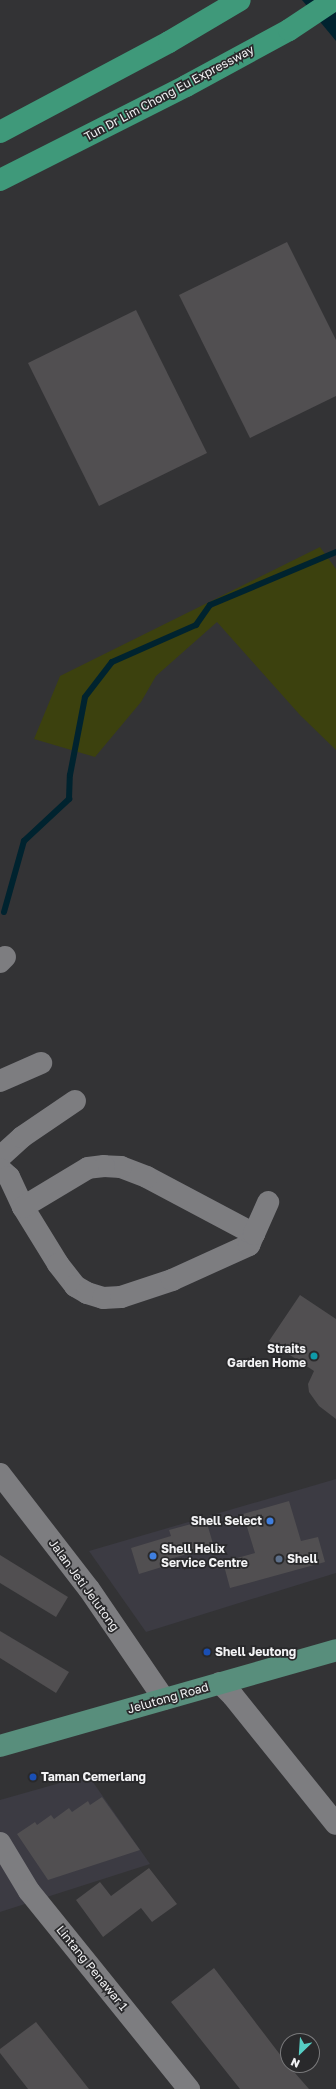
<!DOCTYPE html>
<style>
body{margin:0}
#map{position:relative;width:336px;height:2089px;overflow:hidden;background:#333335;font-family:"Golos Text",sans-serif}
div>[style]{position:absolute}
[style*='--x']{left:calc(var(--x)*1px);top:calc(var(--y)*1px);width:calc(var(--w)*1px);rotate:calc(var(--a)*1deg)}
.built>*{inset:0;background:#3c3b43}
.green>*{inset:0;background:#3c410e}
.water>*{inset:0;background:#00232f}
.stream>*{height:6px;margin:-3px;padding:0 3px;transform-origin:3px;border-radius:3px;background:#00232f}
.building>*{inset:0;background:#514f51}
.street>*{height:22px;margin:-11px;padding:0 11px;transform-origin:11px;border-radius:11px;background:#7d7d80}
.primary>*{height:22px;margin:-11px;padding:0 11px;transform-origin:11px;border-radius:11px;background:#588e7c}
.highway>*{height:22px;margin:-11px;padding:0 11px;transform-origin:11px;border-radius:11px;background:#3f997a}
.dots>*{width:11px;height:11px;translate:-50% -50%;box-sizing:border-box;border:2px solid #29292b;border-radius:50%}
span{translate:-50% -50%;white-space:nowrap;text-align:center;line-height:1.15;-webkit-text-stroke:3.5px #29292b;paint-order:stroke}
.street-label{font-size:12px;color:#f2f2f4}
.poi-label{font-size:12px;color:#f2f2f4;font-weight:700}
.right{translate:-100% -50%;text-align:right}
.left{translate:0 -50%;text-align:left}
.north{position:absolute;left:280px;top:2033px;width:40px;height:40px;box-sizing:border-box;background:#29292b;border:1px solid #79797b;border-radius:50%;rotate:205deg;font-size:11px;font-weight:700;line-height:16px;text-align:center;color:#f2f2f4}
.north::after{content:'';display:block;margin:auto;width:14px;height:18px;background:#56cec4;clip-path:polygon(50% 0,100% 100%,50% 72%,0 100%)}
</style>
<div id="map">
<div class="built">
<i style="clip-path:polygon(336px 1479px,336px 1573px,146px 1632px,89px 1551px)"></i>
<i style="clip-path:polygon(88px 1775px,150px 1864px,0 1912px,0 1800px)"></i>
</div>
<div class="green">
<i style="clip-path:polygon(320px 547px,336px 569px,336px 750px,300px 715px,217px 622px,156px 676px,141px 702px,95px 757px,34px 739px,60px 676px)"></i>
</div>
<div class="water">
<i style="clip-path:polygon(302px 0,336px 0,336px 41px)"></i>
</div>
<div class="stream">
<i style="--x:4;--y:912;--w:74;--a:-74.3"></i>
<i style="--x:24;--y:841;--w:62;--a:-43"></i>
<i style="--x:69;--y:799;--w:24;--a:-88"></i>
<i style="--x:70;--y:775;--w:79;--a:-79.1"></i>
<i style="--x:85;--y:697;--w:44;--a:-52.4"></i>
<i style="--x:112;--y:662;--w:92;--a:-23.8"></i>
<i style="--x:196;--y:625;--w:24;--a:-55"></i>
<i style="--x:210;--y:605;--w:137;--a:-22.8"></i>
</div>
<div class="building">
<i style="clip-path:polygon(287px 242px,336px 340px,336px 396px,250px 438px,179px 295px)"></i>
<i style="clip-path:polygon(136px 310px,207px 453px,99px 506px,28px 363px)"></i>
<i style="clip-path:polygon(300px 1295px,336px 1319px,336px 1419px,319px 1406px,309px 1392px,308px 1384px,314px 1371px,269px 1341px)"></i>
<i style="clip-path:polygon(289px 1501px,301px 1541px,318px 1537px,325px 1562px,230px 1588px,223px 1562px,255px 1553px,243px 1514px)"></i>
<i style="clip-path:polygon(206px 1520px,214px 1547px,173px 1558px,175px 1563px,139px 1574px,131px 1548px,171px 1536px,169px 1530px)"></i>
<i style="clip-path:polygon(0 1555px,68px 1597px,56px 1617px,0 1583px)"></i>
<i style="clip-path:polygon(0 1631px,69px 1672px,56px 1693px,0 1658px)"></i>
<i style="clip-path:polygon(102px 1797px,140px 1850px,48px 1880px,17px 1834px,35px 1822px,37px 1825px,51px 1815px,54px 1819px,69px 1808px,72px 1812px,88px 1801px,90px 1805px)"></i>
<i style="clip-path:polygon(149px 1868px,177px 1904px,152px 1922px,141px 1908px,103px 1937px,76px 1900px,100px 1882px,111px 1896px)"></i>
<i style="clip-path:polygon(214px 1968px,288px 2065px,309px 2089px,240px 2089px,171px 2002px)"></i>
<i style="clip-path:polygon(36px 2022px,89px 2089px,28px 2089px,0 2053px,0 2049px)"></i>
</div>
<div class="street">
<i style="--x:0;--y:962;--w:7;--a:-45"></i>
<i style="--x:0;--y:1081;--w:45;--a:-23.7"></i>
<i style="--x:0;--y:1157;--w:30;--a:-42"></i>
<i style="--x:22;--y:1137;--w:64;--a:-34.2"></i>
<i style="--x:0;--y:1169;--w:12;--a:42"></i>
<i style="--x:9;--y:1177;--w:33;--a:65"></i>
<i style="--x:23;--y:1207;--w:67;--a:58.4"></i>
<i style="--x:58;--y:1264;--w:28;--a:52"></i>
<i style="--x:75;--y:1286;--w:14;--a:30"></i>
<i style="--x:87;--y:1293;--w:17;--a:17"></i>
<i style="--x:103;--y:1298;--w:18;--a:-3"></i>
<i style="--x:121;--y:1297;--w:54;--a:-18.4"></i>
<i style="--x:172;--y:1280;--w:85;--a:-24.4"></i>
<i style="--x:249;--y:1245;--w:12;--a:-66"></i>
<i style="--x:254;--y:1234;--w:121;--a:-152"></i>
<i style="--x:147;--y:1177;--w:28;--a:-159"></i>
<i style="--x:121;--y:1167;--w:17;--a:-177"></i>
<i style="--x:104;--y:1166;--w:16;--a:173"></i>
<i style="--x:88;--y:1168;--w:76;--a:149"></i>
<i style="--x:254;--y:1234;--w:35;--a:-66"></i>
<i style="--x:0;--y:1474;--w:145;--a:52.3"></i>
<i style="--x:89;--y:1589;--w:133;--a:55.7"></i>
<i style="--x:220;--y:1683;--w:18;--a:45"></i>
<i style="--x:233;--y:1696;--w:164;--a:51.2"></i>
<i style="--x:0;--y:1843;--w:56;--a:58.9"></i>
<i style="--x:29;--y:1891;--w:255;--a:51.1"></i>
</div>
<div class="primary">
<i style="--x:0;--y:1746;--w:349;--a:-15.9"></i>
</div>
<div class="highway">
<i style="--x:0;--y:132;--w:191;--a:-28"></i>
<i style="--x:169;--y:42;--w:82;--a:-30.6"></i>
<i style="--x:0;--y:180;--w:208;--a:-26.8"></i>
<i style="--x:186;--y:86;--w:117;--a:-28.5"></i>
<i style="--x:289;--y:30;--w:54;--a:-33.7"></i>
</div>
<div class="dots">
<i style="left:314px;top:1356px;background:#0f9aa8"></i>
<i style="left:270px;top:1521px;background:#3f7fe0"></i>
<i style="left:153px;top:1556px;background:#3f7fe0"></i>
<i style="left:279px;top:1559px;background:#5c6f8a"></i>
<i style="left:207px;top:1652px;background:#1a4fb4"></i>
<i style="left:33px;top:1777px;background:#1a4fb4"></i>
</div>
<div class="street-label">
<span style="left:169px;top:93px;rotate:-28deg">Tun Dr Lim Chong Eu Expressway</span>
<span style="left:84px;top:1585px;rotate:54deg">Jalan Jeti Jelutong</span>
<span style="left:168px;top:1698px;rotate:-16deg">Jelutong Road</span>
<span style="left:92px;top:1968px;rotate:51deg">Lintang Penawar 1</span>
</div>
<div class="poi-label">
<span class="right" style="left:306px;top:1356px">Straits<br>Garden Home</span>
<span class="right" style="left:262px;top:1521px">Shell Select</span>
<span class="left" style="left:161px;top:1556px">Shell Helix<br>Service Centre</span>
<span class="left" style="left:287px;top:1559px">Shell</span>
<span class="left" style="left:215px;top:1652px">Shell Jeutong</span>
<span class="left" style="left:41px;top:1777px">Taman Cemerlang</span>
</div>
<div class="north">N</div>
</div>
